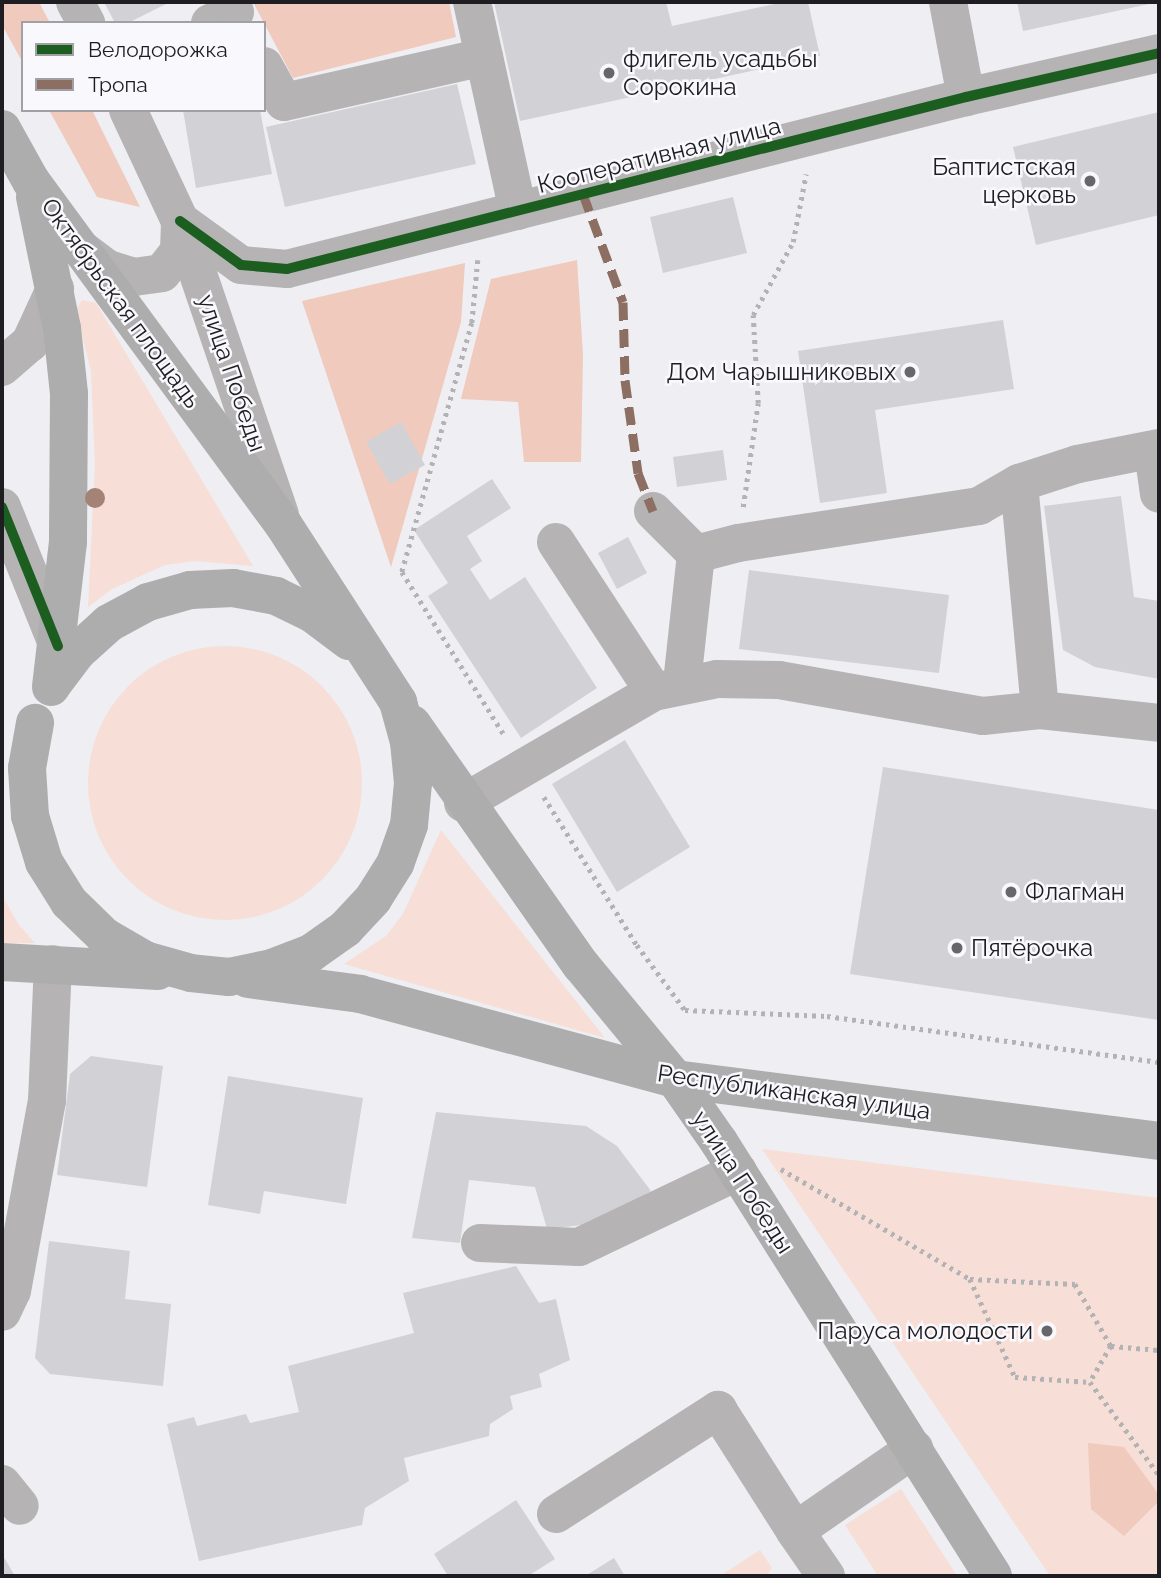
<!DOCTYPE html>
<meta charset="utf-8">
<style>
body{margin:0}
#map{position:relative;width:1161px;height:1578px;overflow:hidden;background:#eeeef3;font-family:Raleway,sans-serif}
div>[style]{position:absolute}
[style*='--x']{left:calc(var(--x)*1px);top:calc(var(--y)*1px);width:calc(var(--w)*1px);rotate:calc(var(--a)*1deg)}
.green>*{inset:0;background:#f7ded6}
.round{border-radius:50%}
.forest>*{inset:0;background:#efcabd}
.building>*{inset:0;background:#d2d2d6}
.path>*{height:4.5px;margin-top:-2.25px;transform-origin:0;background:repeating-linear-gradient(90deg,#b3b2b5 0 3.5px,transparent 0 8.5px)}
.minor>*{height:38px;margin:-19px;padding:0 19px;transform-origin:19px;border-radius:19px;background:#b5b3b4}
.major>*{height:38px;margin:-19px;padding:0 19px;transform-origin:19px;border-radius:19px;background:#adadae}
.quiet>*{height:9px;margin-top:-4.5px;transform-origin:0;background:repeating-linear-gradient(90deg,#8d6e63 0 18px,transparent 0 27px)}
.cycleway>*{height:10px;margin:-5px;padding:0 5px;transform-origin:5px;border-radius:5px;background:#1b5e20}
.trees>*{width:20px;height:20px;margin:-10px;border-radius:50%;background:#a48376}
.dots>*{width:19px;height:19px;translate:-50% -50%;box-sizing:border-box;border:4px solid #f9f9fd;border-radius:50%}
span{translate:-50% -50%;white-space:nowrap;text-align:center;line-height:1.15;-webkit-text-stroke:5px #f9f9fd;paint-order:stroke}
.poi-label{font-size:24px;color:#1e1e22}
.left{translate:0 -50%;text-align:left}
.right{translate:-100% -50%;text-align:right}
.street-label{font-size:24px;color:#1e1e22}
.frame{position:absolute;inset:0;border:4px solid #1e1e22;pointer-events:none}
.legend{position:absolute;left:21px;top:21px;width:245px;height:91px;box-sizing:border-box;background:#f9f9fd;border:2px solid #a1a1a5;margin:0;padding:9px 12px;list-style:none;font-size:21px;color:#1e1e22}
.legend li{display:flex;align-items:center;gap:14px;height:35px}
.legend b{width:35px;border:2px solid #a1a1a5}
</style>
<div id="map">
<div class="green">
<i style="clip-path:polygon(82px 300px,96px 303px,253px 566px,195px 561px,165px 565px,112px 589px,88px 607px,95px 465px,91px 371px,76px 311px)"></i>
<i class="round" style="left:88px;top:646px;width:274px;height:274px"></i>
<i style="clip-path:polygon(441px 830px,605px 1038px,344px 964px,386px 936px,403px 914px)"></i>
<i style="clip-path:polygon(2px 896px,19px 925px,35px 943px,2px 943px)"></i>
<i style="clip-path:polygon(762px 1149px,1159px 1198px,1159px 1576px,1050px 1576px)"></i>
<i style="clip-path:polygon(901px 1489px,957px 1576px,878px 1576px,845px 1525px)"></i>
<i style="clip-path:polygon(760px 1550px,772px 1568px,766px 1576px,720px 1576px)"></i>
</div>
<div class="forest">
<i style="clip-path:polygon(2px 2px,39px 2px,50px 23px,23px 23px,23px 63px,2px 25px)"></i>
<i style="clip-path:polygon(253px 2px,449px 2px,456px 37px,293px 78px)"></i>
<i style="clip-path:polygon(49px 110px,92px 110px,140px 207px,97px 197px)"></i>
<i style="clip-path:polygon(577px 260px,583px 355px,581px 462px,524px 462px,518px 402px,461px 399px,491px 279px)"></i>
<i style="clip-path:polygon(465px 263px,461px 322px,391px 567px,302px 301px)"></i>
<i style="clip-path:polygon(1088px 1443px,1124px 1447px,1159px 1495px,1159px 1501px,1124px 1536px,1091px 1509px)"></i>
</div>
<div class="building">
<i style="clip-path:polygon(104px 2px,170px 2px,128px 23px,115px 23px)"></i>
<i style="clip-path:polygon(494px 2px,666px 2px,672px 26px,784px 2px,808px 2px,820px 56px,520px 121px)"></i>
<i style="clip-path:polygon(1017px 2px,1154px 2px,1154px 3px,1023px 31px)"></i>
<i style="clip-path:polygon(457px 84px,476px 164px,285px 207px,266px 127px)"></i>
<i style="clip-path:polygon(183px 110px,260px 110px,272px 174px,196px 188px)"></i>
<i style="clip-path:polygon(1159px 112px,1159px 215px,1036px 245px,1013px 147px)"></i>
<i style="clip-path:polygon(733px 197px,747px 253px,663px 273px,650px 217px)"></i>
<i style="clip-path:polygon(1003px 320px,1014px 389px,875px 410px,887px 493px,820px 503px,798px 351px)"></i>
<i style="clip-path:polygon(401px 422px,425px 465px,390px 484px,366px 442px)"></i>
<i style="clip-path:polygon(723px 450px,727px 480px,677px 487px,673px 457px)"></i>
<i style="clip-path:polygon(492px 479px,511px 508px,467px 536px,482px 561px,470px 569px,490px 600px,525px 577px,597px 688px,521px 738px,428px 596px,448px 583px,414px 530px)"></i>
<i style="clip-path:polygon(1121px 496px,1134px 597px,1159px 601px,1159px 679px,1095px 667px,1063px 650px,1044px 506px)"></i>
<i style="clip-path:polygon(628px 537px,647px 573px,617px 589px,598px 553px)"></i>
<i style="clip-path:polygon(749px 570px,949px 595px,939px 673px,739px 649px)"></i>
<i style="clip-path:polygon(625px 740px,690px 847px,617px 892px,552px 784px)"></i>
<i style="clip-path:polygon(883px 767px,1159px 810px,1159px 1020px,850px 974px)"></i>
<i style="clip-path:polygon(91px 1056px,163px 1066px,147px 1187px,57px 1175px,70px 1074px)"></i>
<i style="clip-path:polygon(228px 1076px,363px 1098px,346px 1204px,264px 1191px,260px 1214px,208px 1205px)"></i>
<i style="clip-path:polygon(436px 1112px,586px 1126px,617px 1146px,651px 1191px,600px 1223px,547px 1229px,535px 1187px,469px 1180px,460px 1243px,412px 1238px)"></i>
<i style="clip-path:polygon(49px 1241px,130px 1251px,125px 1299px,171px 1304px,163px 1386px,50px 1374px,35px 1358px)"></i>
<i style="clip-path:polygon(516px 1266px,539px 1303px,556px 1299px,570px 1360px,539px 1374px,542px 1387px,510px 1396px,513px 1409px,490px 1424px,489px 1436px,404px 1458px,409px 1481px,365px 1508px,362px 1525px,199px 1561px,167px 1424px,194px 1417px,197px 1426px,246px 1414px,250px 1423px,299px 1412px,288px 1366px,414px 1333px,403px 1293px)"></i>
<i style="clip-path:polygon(516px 1500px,555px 1559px,528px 1576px,448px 1576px,434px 1554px)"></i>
<i style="clip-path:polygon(2px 1554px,15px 1576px,2px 1576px)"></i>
<i style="clip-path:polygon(614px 1558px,625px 1576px,585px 1576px)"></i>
</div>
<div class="path">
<i style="--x:478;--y:260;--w:63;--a:95.4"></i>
<i style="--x:472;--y:323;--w:259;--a:105.7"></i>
<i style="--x:402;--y:572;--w:194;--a:57.9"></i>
<i style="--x:743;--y:507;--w:105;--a:-81.8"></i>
<i style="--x:758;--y:403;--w:88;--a:-93.3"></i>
<i style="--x:753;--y:315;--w:83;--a:-61.3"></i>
<i style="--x:793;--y:242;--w:69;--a:-79.2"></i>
<i style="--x:544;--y:797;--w:175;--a:57.9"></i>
<i style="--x:637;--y:945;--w:81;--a:53.6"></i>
<i style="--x:685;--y:1010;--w:142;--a:2.4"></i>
<i style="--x:827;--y:1016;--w:335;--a:7.9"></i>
<i style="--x:781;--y:1169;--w:219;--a:30.2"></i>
<i style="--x:970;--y:1279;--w:105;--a:2.7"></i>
<i style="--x:1075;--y:1284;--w:72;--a:59.9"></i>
<i style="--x:1111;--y:1346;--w:48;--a:4.8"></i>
<i style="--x:970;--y:1279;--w:108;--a:65.3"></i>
<i style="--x:1015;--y:1377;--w:75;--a:3.8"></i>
<i style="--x:1111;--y:1346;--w:42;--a:120.3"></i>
<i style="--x:1090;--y:1382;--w:116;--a:53.4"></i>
</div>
<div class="minor">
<i style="--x:75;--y:2;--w:24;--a:62"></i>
<i style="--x:472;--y:2;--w:214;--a:77.6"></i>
<i style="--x:948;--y:2;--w:97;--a:79.3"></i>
<i style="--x:210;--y:23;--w:27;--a:-24"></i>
<i style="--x:235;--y:12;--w:11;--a:-112"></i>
<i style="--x:264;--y:66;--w:41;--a:60.9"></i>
<i style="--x:284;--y:102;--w:205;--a:-12.7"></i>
<i style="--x:128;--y:110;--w:123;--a:64.9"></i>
<i style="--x:180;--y:221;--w:310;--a:71.2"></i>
<i style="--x:180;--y:221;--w:75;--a:35.8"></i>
<i style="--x:241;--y:265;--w:46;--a:5"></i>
<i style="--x:287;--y:269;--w:700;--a:-14.21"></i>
<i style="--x:966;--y:97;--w:198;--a:-12.8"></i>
<i style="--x:81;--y:249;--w:34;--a:37"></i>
<i style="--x:108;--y:269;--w:27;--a:17"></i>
<i style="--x:134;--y:277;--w:28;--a:-8"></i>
<i style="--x:162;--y:273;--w:28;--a:-52"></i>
<i style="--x:179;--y:251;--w:30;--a:-88"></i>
<i style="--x:2;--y:367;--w:37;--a:-41"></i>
<i style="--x:30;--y:343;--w:60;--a:-65.2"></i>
<i style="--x:1153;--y:451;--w:43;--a:82.1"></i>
<i style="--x:1019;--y:483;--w:228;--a:84.7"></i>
<i style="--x:2;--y:507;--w:150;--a:68.1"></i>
<i style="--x:653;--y:511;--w:61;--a:45"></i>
<i style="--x:556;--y:542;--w:179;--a:56.8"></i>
<i style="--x:682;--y:683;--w:130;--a:-83.8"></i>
<i style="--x:696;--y:554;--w:43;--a:-14.7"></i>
<i style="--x:738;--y:543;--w:244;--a:-8.7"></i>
<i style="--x:979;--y:506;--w:46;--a:-29.9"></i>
<i style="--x:1019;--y:483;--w:62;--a:-17.9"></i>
<i style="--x:1078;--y:464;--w:83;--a:-11.2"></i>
<i style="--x:463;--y:803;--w:221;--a:-30.2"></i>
<i style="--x:654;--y:692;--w:64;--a:-11.7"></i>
<i style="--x:717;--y:679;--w:62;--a:0.9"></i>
<i style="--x:779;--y:680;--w:207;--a:10"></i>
<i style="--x:983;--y:716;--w:57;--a:-6"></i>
<i style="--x:1040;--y:710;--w:120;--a:6.2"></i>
<i style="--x:480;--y:1243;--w:99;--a:2.3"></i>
<i style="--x:579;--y:1247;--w:176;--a:-25.5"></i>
<i style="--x:2;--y:1312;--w:23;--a:-65"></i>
<i style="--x:12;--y:1291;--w:193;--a:-79.6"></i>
<i style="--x:47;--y:1101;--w:137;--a:-87.5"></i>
<i style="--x:2;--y:1484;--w:28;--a:51"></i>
<i style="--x:556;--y:1514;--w:193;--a:-32.7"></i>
<i style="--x:718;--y:1410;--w:143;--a:57.5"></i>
<i style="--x:826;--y:1576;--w:55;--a:-124.6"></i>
<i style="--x:795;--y:1531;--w:145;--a:-34.6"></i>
</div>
<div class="major">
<i style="--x:2;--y:129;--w:60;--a:60.9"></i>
<i style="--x:31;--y:181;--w:426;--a:53.7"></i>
<i style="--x:283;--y:524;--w:212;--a:57.1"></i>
<i style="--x:398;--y:702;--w:41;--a:74.6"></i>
<i style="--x:409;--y:742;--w:41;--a:84.4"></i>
<i style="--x:413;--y:783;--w:42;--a:95.4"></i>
<i style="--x:409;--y:825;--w:41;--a:109.7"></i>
<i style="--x:395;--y:864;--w:41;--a:122.2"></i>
<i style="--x:373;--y:899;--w:41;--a:133"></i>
<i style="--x:345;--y:929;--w:42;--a:144.8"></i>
<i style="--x:311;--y:953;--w:42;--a:159"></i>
<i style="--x:272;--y:968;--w:44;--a:168.2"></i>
<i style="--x:229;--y:977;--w:38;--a:-174"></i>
<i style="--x:191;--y:973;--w:48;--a:-164.2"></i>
<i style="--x:145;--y:960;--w:48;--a:-149.7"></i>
<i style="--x:104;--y:936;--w:49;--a:-135.8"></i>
<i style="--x:69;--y:902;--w:47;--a:-122"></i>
<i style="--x:44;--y:862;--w:48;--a:-106.9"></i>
<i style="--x:30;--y:816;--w:48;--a:-93.6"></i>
<i style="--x:27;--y:768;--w:46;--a:-79.9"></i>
<i style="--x:35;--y:197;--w:134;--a:78.4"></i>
<i style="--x:62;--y:328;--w:66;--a:83.9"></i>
<i style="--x:69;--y:394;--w:148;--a:90.4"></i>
<i style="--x:68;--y:542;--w:146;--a:96.7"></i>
<i style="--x:52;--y:685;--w:41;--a:-52.9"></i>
<i style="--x:77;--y:652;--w:43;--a:-42.2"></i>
<i style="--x:109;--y:623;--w:44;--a:-28.3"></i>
<i style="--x:148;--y:602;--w:44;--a:-15.9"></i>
<i style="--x:190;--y:590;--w:43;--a:-2.7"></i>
<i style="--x:233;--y:588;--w:44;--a:10.5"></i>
<i style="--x:276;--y:596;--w:41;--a:25.9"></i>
<i style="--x:313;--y:614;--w:45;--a:36.9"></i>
<i style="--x:412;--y:724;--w:294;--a:55"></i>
<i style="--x:581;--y:965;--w:148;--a:50.5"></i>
<i style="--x:675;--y:1079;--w:77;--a:55.1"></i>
<i style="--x:719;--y:1142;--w:513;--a:57.73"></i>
<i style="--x:2;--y:962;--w:156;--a:3.3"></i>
<i style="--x:248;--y:979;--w:113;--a:7.6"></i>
<i style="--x:360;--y:994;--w:326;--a:15.1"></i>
<i style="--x:675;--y:1079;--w:488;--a:7.3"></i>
</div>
<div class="quiet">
<i style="--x:583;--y:194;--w:115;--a:69.7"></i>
<i style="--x:623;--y:302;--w:78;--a:88.5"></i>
<i style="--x:625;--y:380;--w:94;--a:82"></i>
<i style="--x:638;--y:473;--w:41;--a:68.5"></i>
</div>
<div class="cycleway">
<i style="--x:180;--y:221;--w:75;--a:35.8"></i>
<i style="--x:241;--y:265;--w:46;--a:5"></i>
<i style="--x:287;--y:269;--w:700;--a:-14.21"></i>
<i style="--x:966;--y:97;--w:198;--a:-12.8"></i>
<i style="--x:2;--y:507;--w:150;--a:68.1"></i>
</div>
<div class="trees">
<i style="left:95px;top:498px"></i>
</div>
<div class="dots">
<i style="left:609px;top:73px;background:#67676b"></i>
<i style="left:1090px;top:181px;background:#67676b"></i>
<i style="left:910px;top:372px;background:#67676b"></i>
<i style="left:1011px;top:892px;background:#67676b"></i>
<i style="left:957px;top:948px;background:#67676b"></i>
<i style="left:1047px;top:1331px;background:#67676b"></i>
</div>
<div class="poi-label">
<span class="left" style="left:623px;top:73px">флигель усадьбы<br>Сорокина</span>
<span class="right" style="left:1076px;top:181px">Баптистская<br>церковь</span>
<span class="right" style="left:896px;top:372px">Дом Чарышниковых</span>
<span class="left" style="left:1025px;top:892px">Флагман</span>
<span class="left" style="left:971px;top:948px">Пятёрочка</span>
<span class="right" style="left:1033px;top:1331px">Паруса молодости</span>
</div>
<div class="street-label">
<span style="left:659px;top:155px;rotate:-14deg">Кооперативная улица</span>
<span style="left:121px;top:303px;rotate:54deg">Октябрьская площадь</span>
<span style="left:232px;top:373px;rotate:71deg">улица Победы</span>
<span style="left:794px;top:1092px;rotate:8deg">Республиканская улица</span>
<span style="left:743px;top:1182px;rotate:57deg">улица Победы</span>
</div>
<div class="frame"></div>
<ul class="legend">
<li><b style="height:9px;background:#1b5e20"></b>Велодорожка</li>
<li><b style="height:9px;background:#8d6e63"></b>Тропа</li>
</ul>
</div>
